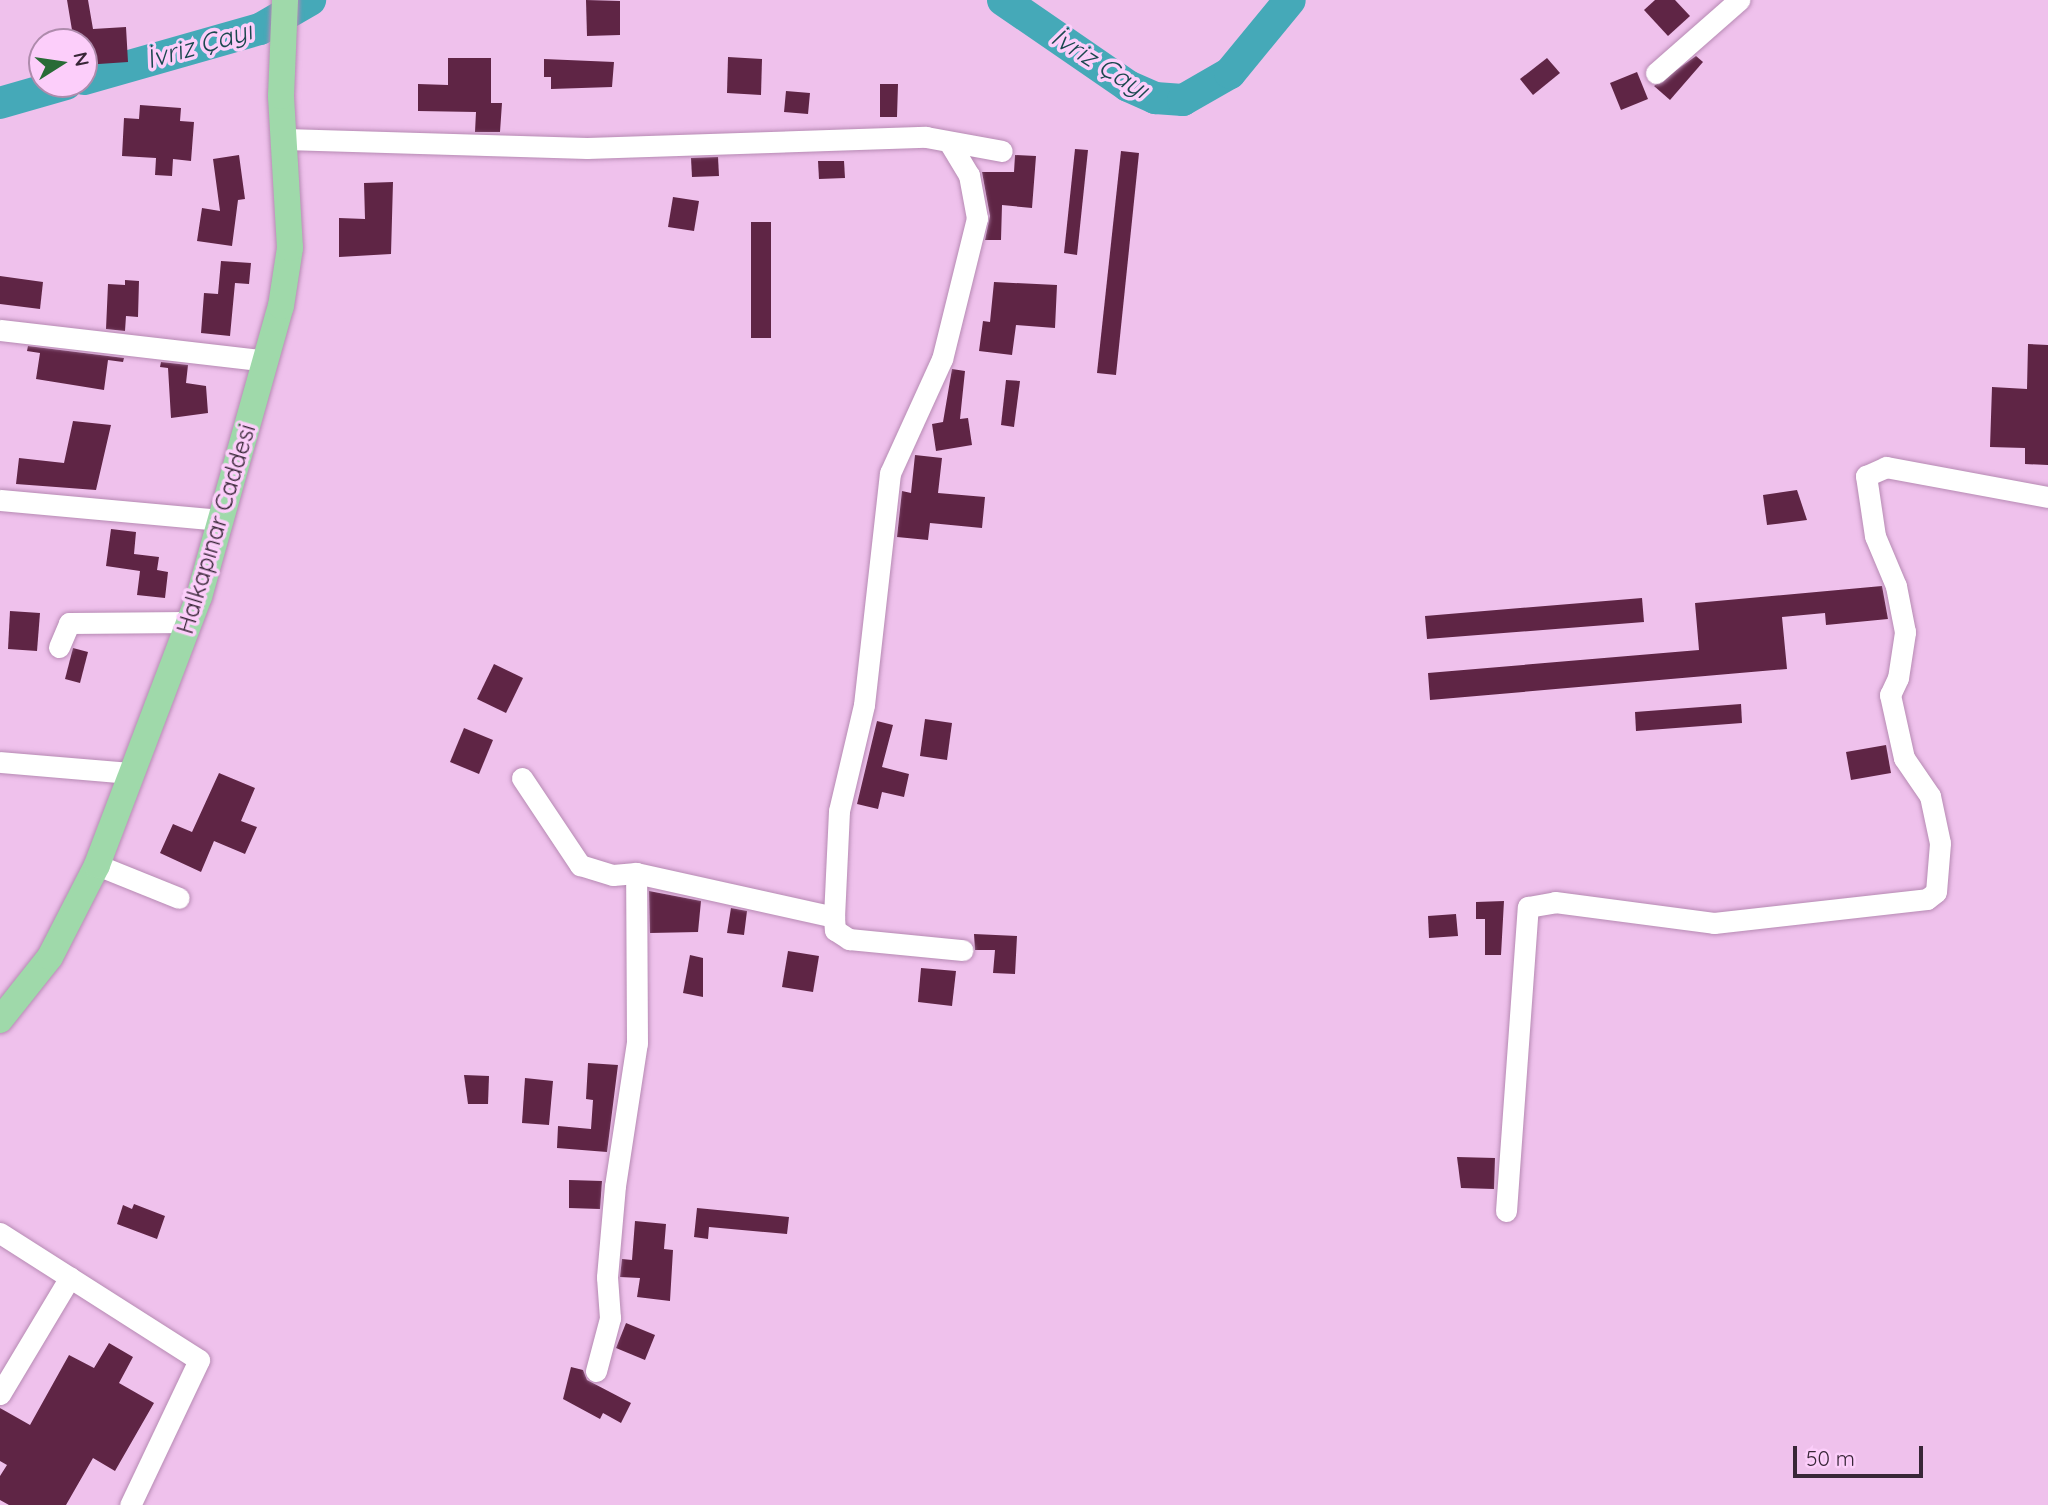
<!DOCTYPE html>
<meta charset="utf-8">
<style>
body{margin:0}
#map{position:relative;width:2048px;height:1505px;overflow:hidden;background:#efc1ec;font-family:Quicksand,sans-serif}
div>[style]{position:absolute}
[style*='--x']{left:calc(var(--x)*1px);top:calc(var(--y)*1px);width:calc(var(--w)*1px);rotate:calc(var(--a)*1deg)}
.river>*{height:32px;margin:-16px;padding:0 16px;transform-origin:16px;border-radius:16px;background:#45a9b8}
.building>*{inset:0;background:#5f2545}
.roads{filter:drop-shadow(0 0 2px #b68ab3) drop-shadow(0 0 2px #b68ab3)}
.minor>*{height:21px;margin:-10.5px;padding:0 10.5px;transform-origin:10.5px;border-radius:10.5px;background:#fff}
.major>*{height:26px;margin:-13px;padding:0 13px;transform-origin:13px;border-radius:13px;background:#9fd9aa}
span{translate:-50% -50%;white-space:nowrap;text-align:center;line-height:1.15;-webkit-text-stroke:7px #fccefa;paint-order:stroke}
.street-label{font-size:24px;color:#382637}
.water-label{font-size:26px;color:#1b484f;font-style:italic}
.north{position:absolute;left:28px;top:28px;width:70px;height:70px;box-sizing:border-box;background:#fccefa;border:2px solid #ae8bac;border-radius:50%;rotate:78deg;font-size:19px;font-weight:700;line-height:28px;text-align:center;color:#382637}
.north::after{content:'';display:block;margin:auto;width:24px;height:32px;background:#286b36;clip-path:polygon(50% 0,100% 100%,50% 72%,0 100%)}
.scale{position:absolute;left:1793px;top:1446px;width:130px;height:32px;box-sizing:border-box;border:4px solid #382637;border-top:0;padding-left:9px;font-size:21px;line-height:24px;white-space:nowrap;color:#382637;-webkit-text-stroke:5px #fccefa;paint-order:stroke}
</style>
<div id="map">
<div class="river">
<i style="--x:1003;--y:0;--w:152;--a:34.5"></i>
<i style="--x:1128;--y:86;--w:30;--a:24"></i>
<i style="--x:1155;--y:98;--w:28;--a:4"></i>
<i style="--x:1183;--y:100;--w:54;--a:-29.9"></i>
<i style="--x:1230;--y:73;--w:94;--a:-50.6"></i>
<i style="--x:84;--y:79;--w:183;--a:-15.9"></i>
<i style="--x:260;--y:29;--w:58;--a:-30.1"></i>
<i style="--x:0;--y:103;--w:69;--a:-16.1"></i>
</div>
<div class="building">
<i style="clip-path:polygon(67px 0,88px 0,93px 29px,126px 27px,128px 62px,84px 65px,84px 42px,74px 42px)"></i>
<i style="clip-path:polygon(586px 0,620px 1px,620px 35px,587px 36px)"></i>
<i style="clip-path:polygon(1655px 0,1675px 0,1690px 16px,1668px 36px,1644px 10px)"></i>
<i style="clip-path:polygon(1696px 56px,1703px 62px,1670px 100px,1654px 86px)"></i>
<i style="clip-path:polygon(728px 57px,762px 59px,761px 95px,727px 93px)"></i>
<i style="clip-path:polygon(448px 58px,491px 58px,491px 103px,502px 103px,500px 132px,475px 132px,476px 112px,418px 111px,418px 84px,448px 85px)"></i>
<i style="clip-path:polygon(1547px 58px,1560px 73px,1533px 95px,1520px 79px)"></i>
<i style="clip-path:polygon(544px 59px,614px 62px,612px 87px,551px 89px,551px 77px,544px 77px)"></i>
<i style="clip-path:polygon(1637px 72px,1648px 99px,1621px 110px,1610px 83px)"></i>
<i style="clip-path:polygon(880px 84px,898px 84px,897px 117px,880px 117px)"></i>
<i style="clip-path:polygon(786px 91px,810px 93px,808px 114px,784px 112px)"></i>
<i style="clip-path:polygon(140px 105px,181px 108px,180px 121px,194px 122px,191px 161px,173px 159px,172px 176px,155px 175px,156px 158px,122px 156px,124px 118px,139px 119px)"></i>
<i style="clip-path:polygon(1075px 149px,1088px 150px,1077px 255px,1064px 253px)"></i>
<i style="clip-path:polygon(1121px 151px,1139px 153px,1116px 375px,1097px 373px)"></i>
<i style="clip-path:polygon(239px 155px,245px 199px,238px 200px,232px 246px,197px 241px,202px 208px,220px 211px,213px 159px)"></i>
<i style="clip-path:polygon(1015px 155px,1036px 156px,1032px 208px,1002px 205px,1001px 240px,985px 240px,990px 216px,982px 172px,1014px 172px)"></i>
<i style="clip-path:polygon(718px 157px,719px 176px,692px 177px,691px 158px)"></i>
<i style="clip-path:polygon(818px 161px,844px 161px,845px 178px,819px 179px)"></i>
<i style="clip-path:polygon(393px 182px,391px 254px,339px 257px,339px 218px,365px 219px,364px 183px)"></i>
<i style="clip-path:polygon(673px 197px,699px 201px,694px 231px,668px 227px)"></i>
<i style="clip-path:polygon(751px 222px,771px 222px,771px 338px,751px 338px)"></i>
<i style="clip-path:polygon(221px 261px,251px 263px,249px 284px,235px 283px,230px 336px,201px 333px,204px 293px,218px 294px)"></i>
<i style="clip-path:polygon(0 276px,43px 282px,40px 309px,0 304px)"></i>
<i style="clip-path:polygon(125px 280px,139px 281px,138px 317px,126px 316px,125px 331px,106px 329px,108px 284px,125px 285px)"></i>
<i style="clip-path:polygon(994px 282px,1057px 285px,1055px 328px,1016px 325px,1012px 355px,979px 351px,983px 321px,990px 322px)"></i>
<i style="clip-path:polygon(2028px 344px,2048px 345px,2048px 465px,2025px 464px,2025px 448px,1990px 447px,1992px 387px,2027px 389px)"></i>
<i style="clip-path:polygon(28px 346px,124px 358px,123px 362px,108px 360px,104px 390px,36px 379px,40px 353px,27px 351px)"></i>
<i style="clip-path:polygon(161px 362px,188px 365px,186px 383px,206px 386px,208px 413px,171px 418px,168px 368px,160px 367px)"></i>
<i style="clip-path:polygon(952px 369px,965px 371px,960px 419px,968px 418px,972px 445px,936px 451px,932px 424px,943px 422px)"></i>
<i style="clip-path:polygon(1006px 380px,1020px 381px,1014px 427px,1001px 425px)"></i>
<i style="clip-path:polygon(73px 421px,111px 425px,96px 490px,16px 484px,19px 458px,64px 463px)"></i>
<i style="clip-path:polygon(915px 455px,942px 458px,938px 493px,985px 497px,982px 528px,930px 523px,928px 540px,897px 537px,902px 491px,911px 493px)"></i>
<i style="clip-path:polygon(1797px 490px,1807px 520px,1767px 525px,1763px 495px)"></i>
<i style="clip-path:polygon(111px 529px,136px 532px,134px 554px,159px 557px,157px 570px,168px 572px,165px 598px,137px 595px,140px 571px,106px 566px)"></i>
<i style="clip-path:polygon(1882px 586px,1888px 619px,1826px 625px,1825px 613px,1782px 617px,1787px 669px,1430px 700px,1428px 673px,1699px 650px,1695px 603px)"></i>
<i style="clip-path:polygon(1642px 598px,1644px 622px,1427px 639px,1425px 616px)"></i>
<i style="clip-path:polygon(10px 611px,40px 613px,37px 651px,8px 649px)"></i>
<i style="clip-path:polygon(73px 648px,88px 652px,80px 683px,65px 679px)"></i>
<i style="clip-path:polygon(494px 664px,523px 678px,506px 713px,477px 699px)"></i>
<i style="clip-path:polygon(1741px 704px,1742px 723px,1636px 731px,1635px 712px)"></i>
<i style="clip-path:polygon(925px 719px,952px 723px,947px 760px,920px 756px)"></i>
<i style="clip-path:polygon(877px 721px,893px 725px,882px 767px,909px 774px,904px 797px,882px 792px,878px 809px,857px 804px)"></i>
<i style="clip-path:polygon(464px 728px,493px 740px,479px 774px,450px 762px)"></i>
<i style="clip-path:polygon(1886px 745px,1891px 773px,1851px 780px,1846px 752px)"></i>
<i style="clip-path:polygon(219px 773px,255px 788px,241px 821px,257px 827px,245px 854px,214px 841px,201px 872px,160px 853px,173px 824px,192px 832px)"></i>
<i style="clip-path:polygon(649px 891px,701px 901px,698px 932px,650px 933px)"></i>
<i style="clip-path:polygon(1504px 901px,1501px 955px,1485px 955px,1485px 919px,1476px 919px,1476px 902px)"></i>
<i style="clip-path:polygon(731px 908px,747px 911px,744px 935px,727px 933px)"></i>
<i style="clip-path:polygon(1456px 914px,1458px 936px,1429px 938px,1428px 916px)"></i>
<i style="clip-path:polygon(974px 934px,1017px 936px,1015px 974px,993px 973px,995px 950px,975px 950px)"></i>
<i style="clip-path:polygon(788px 951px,819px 956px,813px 992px,782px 987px)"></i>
<i style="clip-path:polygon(690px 955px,703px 958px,703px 997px,683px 993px)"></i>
<i style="clip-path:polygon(921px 968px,956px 971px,952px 1006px,918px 1002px)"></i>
<i style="clip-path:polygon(588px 1063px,618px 1065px,607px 1152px,557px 1148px,558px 1126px,591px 1129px,593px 1100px,586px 1099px)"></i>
<i style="clip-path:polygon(464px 1075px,489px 1076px,488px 1104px,468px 1104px)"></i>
<i style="clip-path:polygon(525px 1078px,553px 1081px,549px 1125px,522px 1123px)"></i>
<i style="clip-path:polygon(1457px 1157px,1495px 1158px,1494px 1189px,1461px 1188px)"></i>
<i style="clip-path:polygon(569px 1180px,602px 1181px,600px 1209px,569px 1208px)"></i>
<i style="clip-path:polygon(134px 1204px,165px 1216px,157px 1239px,117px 1224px,123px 1205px,132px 1209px)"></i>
<i style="clip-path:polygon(697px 1208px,789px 1217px,787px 1234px,709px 1227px,708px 1239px,694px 1237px)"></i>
<i style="clip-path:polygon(635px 1221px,666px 1224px,664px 1249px,673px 1250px,670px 1301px,637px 1297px,640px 1278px,620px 1277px,622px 1259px,632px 1260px)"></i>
<i style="clip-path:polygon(626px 1323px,655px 1335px,645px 1360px,616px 1348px)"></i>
<i style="clip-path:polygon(109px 1343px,133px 1357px,119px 1383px,154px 1403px,115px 1471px,93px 1458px,66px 1505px,9px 1505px,0 1500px,0 1476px,7px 1465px,0 1461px,0 1408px,30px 1425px,69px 1355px,94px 1368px)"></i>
<i style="clip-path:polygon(571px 1367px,583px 1370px,587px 1380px,631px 1403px,621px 1423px,603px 1413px,600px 1419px,563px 1399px)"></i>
</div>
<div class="roads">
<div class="minor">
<i style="--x:1656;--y:73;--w:111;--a:-41.3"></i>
<i style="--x:285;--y:139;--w:302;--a:1.7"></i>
<i style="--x:587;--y:148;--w:339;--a:-1.9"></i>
<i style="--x:926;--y:137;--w:77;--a:10.4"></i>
<i style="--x:949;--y:142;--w:39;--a:59"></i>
<i style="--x:969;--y:175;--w:44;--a:79.5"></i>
<i style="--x:977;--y:218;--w:145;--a:103.9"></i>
<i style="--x:942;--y:359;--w:125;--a:114.5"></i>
<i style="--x:890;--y:473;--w:233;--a:96.4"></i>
<i style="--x:864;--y:705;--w:109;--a:103.3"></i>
<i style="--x:839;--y:811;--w:106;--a:92.7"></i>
<i style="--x:834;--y:917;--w:13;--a:86"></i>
<i style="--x:835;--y:930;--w:17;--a:33"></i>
<i style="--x:849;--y:939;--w:114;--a:5.6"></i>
<i style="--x:0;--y:330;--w:268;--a:6.6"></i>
<i style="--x:0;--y:500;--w:222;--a:5.2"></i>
<i style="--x:59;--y:647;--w:26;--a:-67"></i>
<i style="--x:69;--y:623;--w:120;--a:-0.5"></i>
<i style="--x:0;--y:762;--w:132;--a:4.8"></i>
<i style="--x:522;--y:778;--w:105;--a:56.3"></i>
<i style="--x:580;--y:865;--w:34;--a:17"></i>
<i style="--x:613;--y:875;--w:23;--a:-5"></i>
<i style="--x:636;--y:873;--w:203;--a:12.5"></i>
<i style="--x:97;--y:865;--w:88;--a:21.9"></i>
<i style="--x:1506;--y:1211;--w:305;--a:-85.9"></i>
<i style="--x:1528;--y:907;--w:27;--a:-10"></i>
<i style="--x:1555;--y:902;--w:160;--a:7.5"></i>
<i style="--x:1714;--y:923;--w:214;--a:-6.4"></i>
<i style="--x:1927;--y:899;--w:11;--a:-38"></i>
<i style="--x:1936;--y:892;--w:49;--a:-85.3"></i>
<i style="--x:1940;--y:843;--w:48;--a:-102"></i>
<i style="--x:1930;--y:796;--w:46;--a:-124.4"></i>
<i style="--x:1904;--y:758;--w:65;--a:-102.5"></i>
<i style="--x:1890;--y:695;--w:19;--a:-65"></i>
<i style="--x:1898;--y:678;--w:47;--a:-81.3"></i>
<i style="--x:1905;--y:632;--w:47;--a:-101.1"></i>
<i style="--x:1896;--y:586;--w:54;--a:-112.8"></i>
<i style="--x:1875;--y:536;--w:61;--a:-98.5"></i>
<i style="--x:1866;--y:476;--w:22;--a:-24"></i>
<i style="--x:1886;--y:467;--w:165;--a:10.5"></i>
<i style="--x:0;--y:1233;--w:236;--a:32.5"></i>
<i style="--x:199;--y:1360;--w:161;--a:115.4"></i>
<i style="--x:596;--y:1371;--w:55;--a:-75.2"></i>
<i style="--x:610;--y:1318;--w:41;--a:-94.2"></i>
<i style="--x:607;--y:1277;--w:91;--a:-85"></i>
<i style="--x:615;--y:1186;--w:145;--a:-81.3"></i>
<i style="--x:637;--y:1043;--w:170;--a:-90.3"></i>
<i style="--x:0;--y:1394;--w:136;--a:-59.1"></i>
</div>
<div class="major">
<i style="--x:0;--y:1020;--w:80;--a:-51.6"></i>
<i style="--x:50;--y:957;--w:103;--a:-62.9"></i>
<i style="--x:97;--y:865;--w:287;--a:-69.2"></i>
<i style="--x:199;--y:597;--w:302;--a:-74.3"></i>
<i style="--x:281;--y:306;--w:59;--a:-81.2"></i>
<i style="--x:290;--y:248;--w:152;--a:-93.4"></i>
<i style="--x:281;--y:96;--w:96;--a:-87.6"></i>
</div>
</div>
<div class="street-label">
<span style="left:216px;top:529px;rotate:-73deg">Halkapınar Caddesi</span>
</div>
<div class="water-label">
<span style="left:199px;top:45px;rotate:-16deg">İvriz Çayı</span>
<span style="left:1100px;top:63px;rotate:32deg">İvriz Çayı</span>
</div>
<div class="north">N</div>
<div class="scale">50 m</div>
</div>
